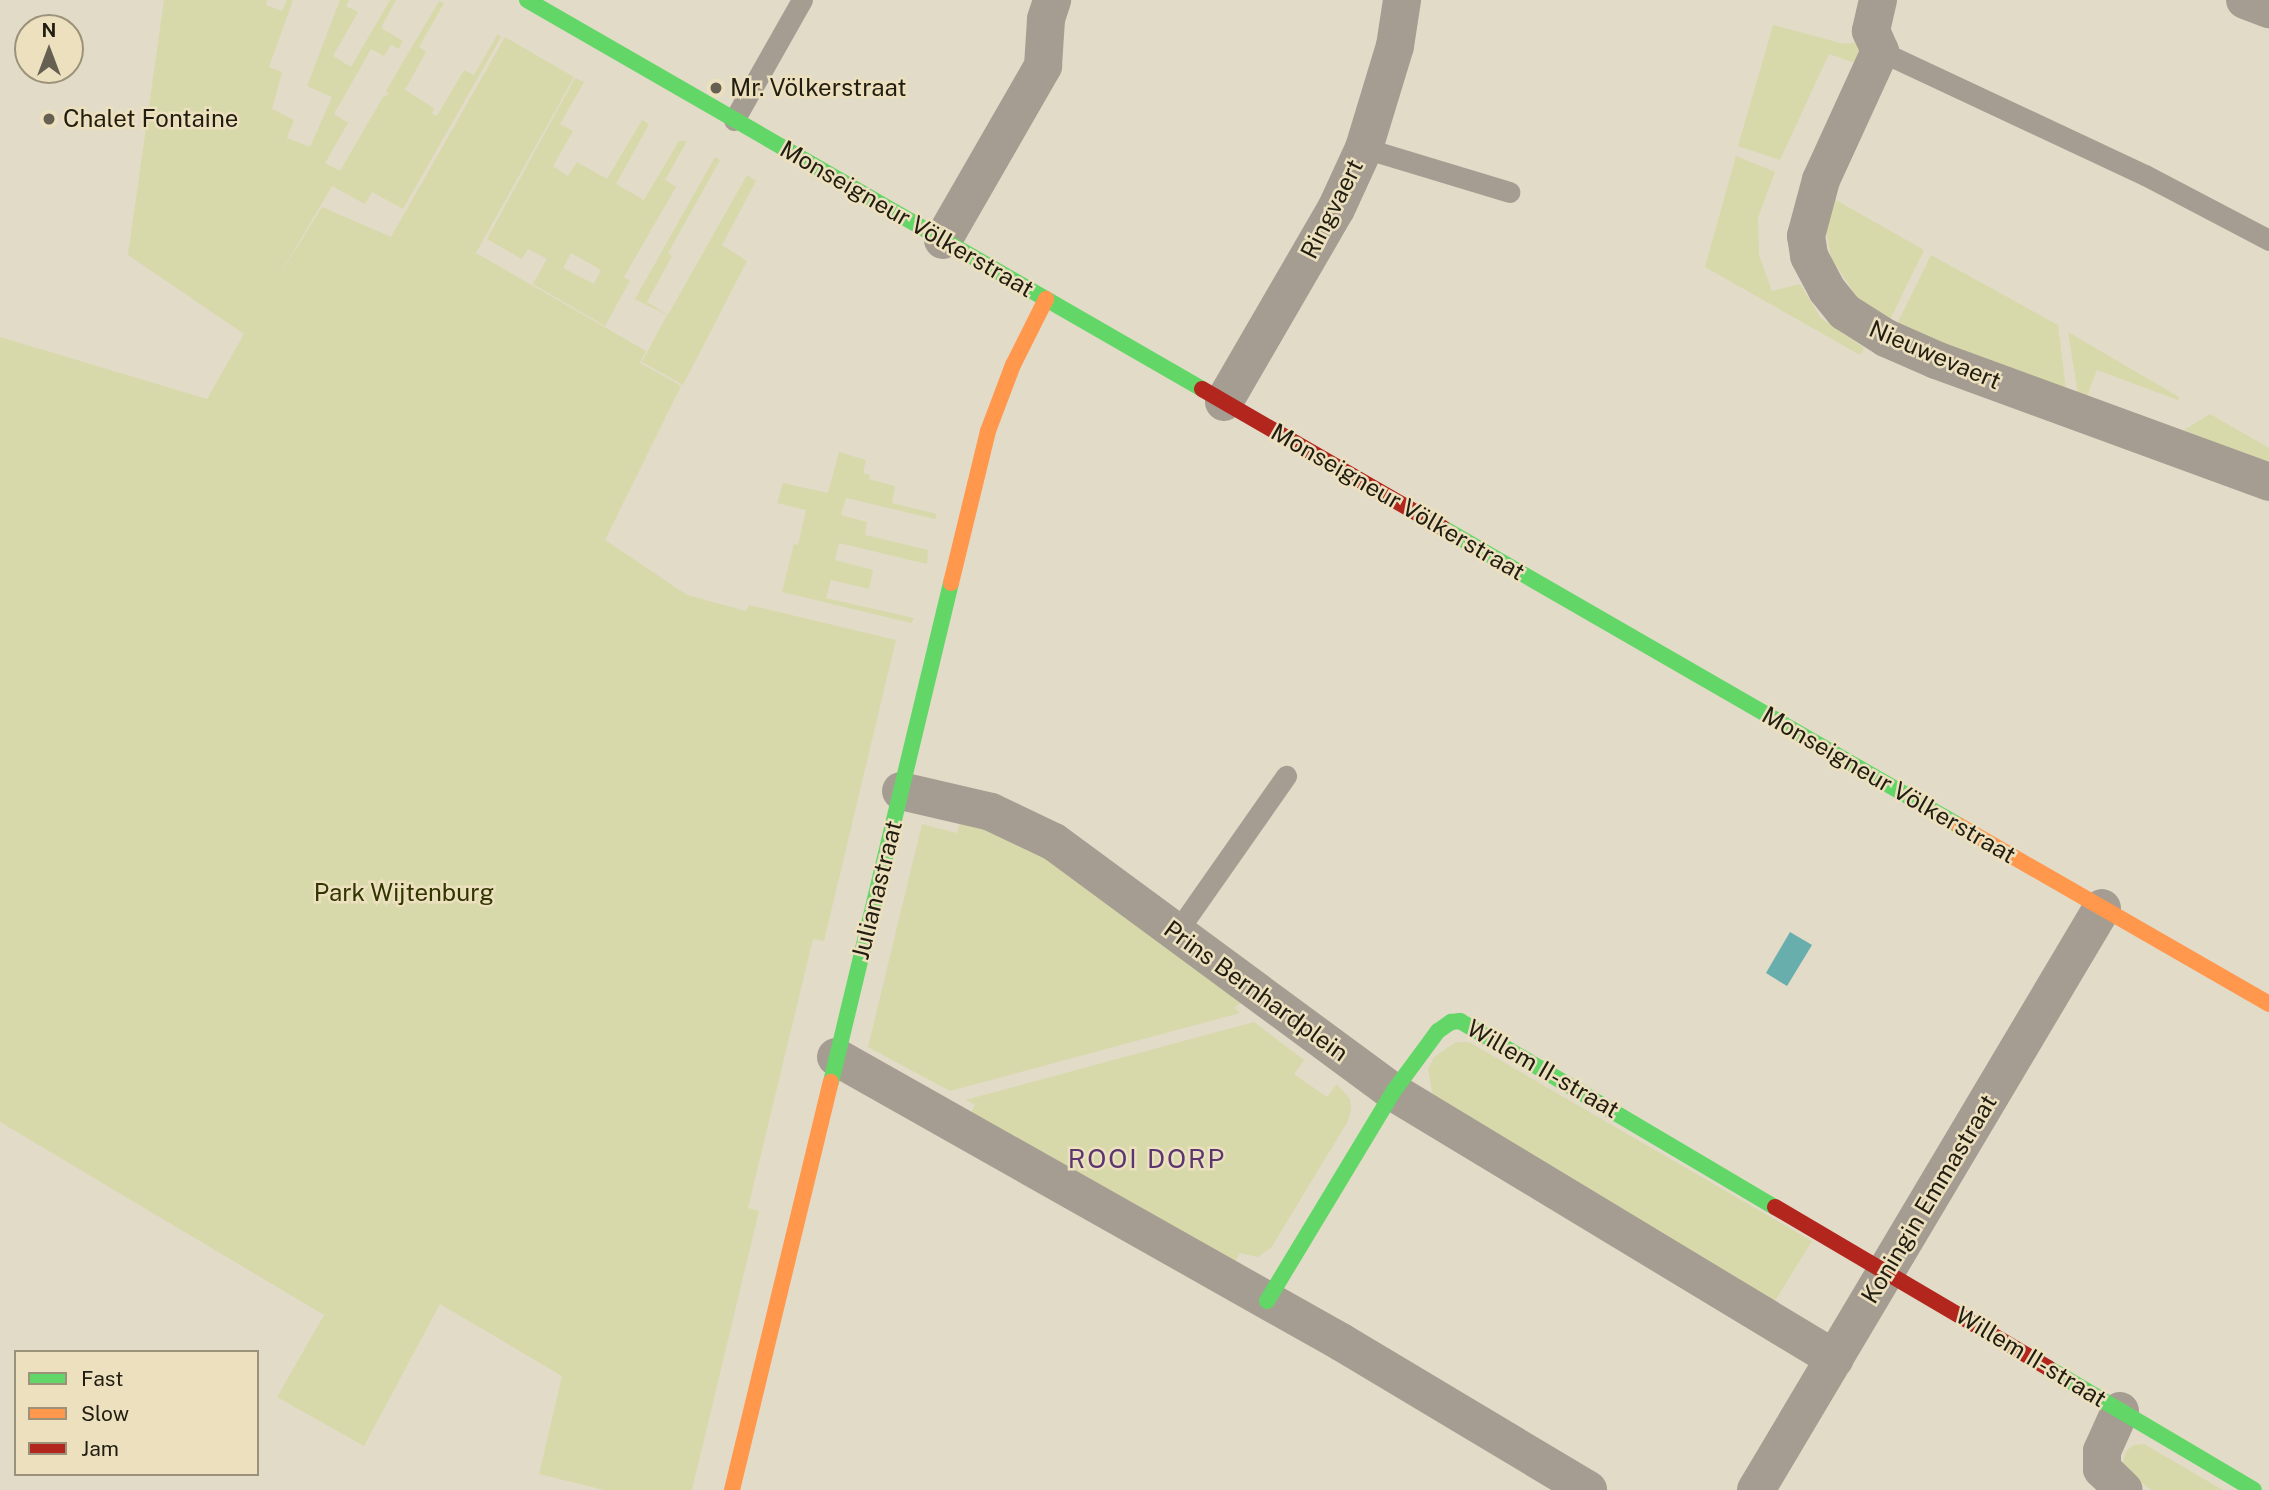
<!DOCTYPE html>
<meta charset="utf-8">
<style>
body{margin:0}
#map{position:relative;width:2269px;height:1490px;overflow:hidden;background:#e2dbc8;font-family:"Public Sans",sans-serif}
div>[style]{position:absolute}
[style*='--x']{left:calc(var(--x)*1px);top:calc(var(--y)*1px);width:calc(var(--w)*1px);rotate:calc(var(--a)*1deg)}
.green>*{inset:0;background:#d7d9ab}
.water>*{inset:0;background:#68aead}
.lane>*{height:21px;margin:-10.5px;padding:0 10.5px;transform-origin:10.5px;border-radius:10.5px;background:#a69d92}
.street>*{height:38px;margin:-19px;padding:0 19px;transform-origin:19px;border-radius:19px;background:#a69d92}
.fast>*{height:16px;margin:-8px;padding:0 8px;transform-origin:8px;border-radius:8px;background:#63d668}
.slow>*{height:16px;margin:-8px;padding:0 8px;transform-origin:8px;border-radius:8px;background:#ff974d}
.jam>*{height:16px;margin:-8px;padding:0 8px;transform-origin:8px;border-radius:8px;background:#b3261e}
.dots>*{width:19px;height:19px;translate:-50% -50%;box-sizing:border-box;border:4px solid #ece0be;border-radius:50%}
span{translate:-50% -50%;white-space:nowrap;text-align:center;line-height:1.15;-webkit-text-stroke:5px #ece0be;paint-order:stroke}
.poi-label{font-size:24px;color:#211d11}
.left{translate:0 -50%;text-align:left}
.street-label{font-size:24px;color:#211d11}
.park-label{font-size:24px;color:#313500}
.neighbourhood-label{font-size:26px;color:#5b366e;letter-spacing:2px}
.legend{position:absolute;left:14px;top:1350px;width:245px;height:126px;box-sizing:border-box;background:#ece0be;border:2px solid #9b9279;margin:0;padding:9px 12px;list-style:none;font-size:21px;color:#211d11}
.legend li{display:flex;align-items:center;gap:14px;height:35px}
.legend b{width:35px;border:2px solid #9b9279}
.north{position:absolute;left:14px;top:14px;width:70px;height:70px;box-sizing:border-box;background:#ece0be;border:2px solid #9b9279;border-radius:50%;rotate:0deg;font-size:19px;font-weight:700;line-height:28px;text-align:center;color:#211d11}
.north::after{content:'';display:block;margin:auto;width:24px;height:32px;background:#656051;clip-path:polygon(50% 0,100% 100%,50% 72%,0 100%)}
</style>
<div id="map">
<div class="green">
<i style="clip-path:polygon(164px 0,267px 0,266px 5px,282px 11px,287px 0,293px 0,269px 67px,282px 72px,272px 109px,294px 120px,287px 138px,310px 147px,332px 97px,307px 86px,340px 0,349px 0,346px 6px,358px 12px,333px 56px,351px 67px,390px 0,396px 0,381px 28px,403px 41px,399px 49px,391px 45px,384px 56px,371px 49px,334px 114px,348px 123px,325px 163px,340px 171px,383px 97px,389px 94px,386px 91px,439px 1px,444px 3px,419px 47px,426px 52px,405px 90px,434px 108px,432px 114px,437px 116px,464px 70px,474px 75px,498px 34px,501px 37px,403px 209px,372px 192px,365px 204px,332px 186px,276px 281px,322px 207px,391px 237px,505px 37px,574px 77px,476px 253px,646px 351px,640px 363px,681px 386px,605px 540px,687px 595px,746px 611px,749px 605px,896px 640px,824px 941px,813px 939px,748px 1208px,759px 1211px,692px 1490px,604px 1490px,539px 1474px,562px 1376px,440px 1304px,364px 1446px,277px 1397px,324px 1315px,0 1122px,0 337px,207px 399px,244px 334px,128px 255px)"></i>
<i style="clip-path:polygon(1773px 25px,1844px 44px,1858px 42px,1862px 56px,1855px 63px,1829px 54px,1780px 160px,1738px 146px)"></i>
<i style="clip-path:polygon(evenodd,575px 78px,584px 82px,560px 124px,573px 131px,553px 166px,568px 176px,577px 162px,607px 179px,642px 120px,649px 124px,616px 184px,644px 200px,679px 141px,687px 141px,665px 180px,676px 187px,624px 277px,630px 281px,605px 326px,533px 284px,547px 259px,528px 249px,522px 259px,487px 239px,575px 78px,571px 253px,601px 270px,594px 284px,563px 268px,571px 253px)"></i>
<i style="clip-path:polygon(1736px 156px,1775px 172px,1758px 218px,1759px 255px,1772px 291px,1800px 284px,1821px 318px,1864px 348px,1860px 355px,1705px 267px)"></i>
<i style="clip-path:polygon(715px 157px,720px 160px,668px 253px,672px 256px,647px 302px,668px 315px,747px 175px,756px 181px,722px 245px,747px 261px,683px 385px,642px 362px,667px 315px,635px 299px)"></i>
<i style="clip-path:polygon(1834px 199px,1924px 250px,1890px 320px,1856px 296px,1831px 258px,1824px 222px)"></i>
<i style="clip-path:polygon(1931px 255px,2058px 325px,2066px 389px,1946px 346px,1897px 324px)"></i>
<i style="clip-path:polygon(2068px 332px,2179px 397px,2178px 400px,2097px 370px,2087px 396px,2078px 394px)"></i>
<i style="clip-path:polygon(2210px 414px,2269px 448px,2269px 464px,2184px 430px)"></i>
<i style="clip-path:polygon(839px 452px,866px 460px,863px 473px,870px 475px,869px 479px,895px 486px,892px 503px,937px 514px,935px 519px,846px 498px,841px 515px,867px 522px,865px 535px,928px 550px,927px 564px,839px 543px,835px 560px,873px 570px,871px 580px,869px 589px,831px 580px,826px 598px,914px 618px,911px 623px,782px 592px,794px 544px,798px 545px,806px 510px,777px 503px,783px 483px,828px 493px)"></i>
<i style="clip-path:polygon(960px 823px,985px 828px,1040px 853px,1242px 1001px,1235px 1008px,1240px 1013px,950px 1091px,868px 1047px,922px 824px,957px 833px)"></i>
<i style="clip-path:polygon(1254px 1022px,1304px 1060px,1294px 1074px,1327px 1097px,1337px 1084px,1350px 1099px,1351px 1110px,1348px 1121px,1271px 1248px,1258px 1257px,1240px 1253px,1235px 1262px,970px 1114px,975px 1105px,965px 1100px)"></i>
<i style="clip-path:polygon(1456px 1042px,1469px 1042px,1812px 1241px,1773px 1304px,1433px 1097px,1428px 1069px,1434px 1057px)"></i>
<i style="clip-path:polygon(2144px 1444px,2223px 1490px,2151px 1490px,2128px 1472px,2123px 1462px,2126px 1451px,2134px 1445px)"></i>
</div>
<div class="water">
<i style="clip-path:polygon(1790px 932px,1812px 945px,1787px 986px,1766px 973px)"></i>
</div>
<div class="lane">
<i style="--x:1880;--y:51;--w:293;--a:25.1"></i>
<i style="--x:2145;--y:175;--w:140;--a:27.7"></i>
<i style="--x:734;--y:120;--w:138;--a:-60.5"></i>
<i style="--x:1364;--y:148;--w:152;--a:16.8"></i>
<i style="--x:1176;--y:933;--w:192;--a:-55"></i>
</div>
<div class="street">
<i style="--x:1878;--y:0;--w:32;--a:103"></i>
<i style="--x:1871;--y:31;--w:22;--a:66"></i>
<i style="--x:1880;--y:51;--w:142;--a:114.6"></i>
<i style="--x:1821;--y:180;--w:58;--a:105"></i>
<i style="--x:1806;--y:236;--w:20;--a:81"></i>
<i style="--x:1809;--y:256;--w:38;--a:62"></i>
<i style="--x:1827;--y:290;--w:28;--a:51"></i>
<i style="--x:1845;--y:312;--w:49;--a:32.4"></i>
<i style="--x:1886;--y:338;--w:55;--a:23.7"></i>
<i style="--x:1936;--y:360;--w:355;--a:20.1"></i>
<i style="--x:2245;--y:0;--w:26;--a:21"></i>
<i style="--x:943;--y:240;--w:201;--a:-60.1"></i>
<i style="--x:1043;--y:66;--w:47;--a:-86.3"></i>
<i style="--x:1046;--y:19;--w:20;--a:-72"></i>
<i style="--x:1224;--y:402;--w:223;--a:-59.9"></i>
<i style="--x:1336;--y:209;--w:67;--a:-65.3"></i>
<i style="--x:1364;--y:148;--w:107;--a:-73.1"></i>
<i style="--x:1395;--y:46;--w:47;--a:-81.3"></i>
<i style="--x:901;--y:791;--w:92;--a:13.1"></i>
<i style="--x:991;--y:812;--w:70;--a:25.5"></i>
<i style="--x:1054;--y:842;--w:421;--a:36.4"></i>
<i style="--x:1393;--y:1092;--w:516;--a:31.14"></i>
<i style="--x:836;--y:1057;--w:580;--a:29.44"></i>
<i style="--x:1341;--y:1342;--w:288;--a:30.9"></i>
<i style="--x:2120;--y:1411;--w:44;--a:114.2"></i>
<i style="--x:2102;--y:1451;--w:18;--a:90"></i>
<i style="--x:2102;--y:1469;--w:30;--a:44"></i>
<i style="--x:1756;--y:1490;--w:677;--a:-59.27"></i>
</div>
<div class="fast">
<i style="--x:527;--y:0;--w:779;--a:29.95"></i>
<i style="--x:1443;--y:528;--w:595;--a:29.97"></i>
<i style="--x:831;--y:1082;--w:513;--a:-76.48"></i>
<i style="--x:1267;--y:1301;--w:244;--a:-58.9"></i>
<i style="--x:1393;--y:1092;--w:76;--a:-53.6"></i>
<i style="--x:1438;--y:1031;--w:16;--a:-35"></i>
<i style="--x:1451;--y:1022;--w:9;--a:-6"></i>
<i style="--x:1460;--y:1021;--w:366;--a:30.6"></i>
<i style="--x:2048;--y:1368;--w:239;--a:30.6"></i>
</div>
<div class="slow">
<i style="--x:951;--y:583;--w:156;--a:-76.3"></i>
<i style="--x:988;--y:431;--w:71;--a:-69.3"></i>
<i style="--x:1013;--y:365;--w:74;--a:-63.4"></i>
<i style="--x:1958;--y:825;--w:359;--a:29.9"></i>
<i style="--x:732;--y:1490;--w:420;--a:-76.4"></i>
</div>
<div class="jam">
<i style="--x:1202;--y:389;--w:278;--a:30"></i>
<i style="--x:1775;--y:1207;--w:317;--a:30.5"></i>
</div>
<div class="dots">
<i style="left:716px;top:88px;background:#656051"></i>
<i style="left:49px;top:119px;background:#656051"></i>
</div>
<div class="poi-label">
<span class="left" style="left:730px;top:88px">Mr. Völkerstraat</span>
<span class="left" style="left:63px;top:119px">Chalet Fontaine</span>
</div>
<div class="street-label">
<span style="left:1332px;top:209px;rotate:-63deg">Ringvaert</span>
<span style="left:907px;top:219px;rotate:30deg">Monseigneur Völkerstraat</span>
<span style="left:1935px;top:355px;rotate:23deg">Nieuwevaert</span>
<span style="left:1398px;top:502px;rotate:30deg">Monseigneur Völkerstraat</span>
<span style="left:1889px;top:785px;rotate:30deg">Monseigneur Völkerstraat</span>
<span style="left:877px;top:890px;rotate:-76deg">Julianastraat</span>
<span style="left:1256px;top:991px;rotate:36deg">Prins Bernhardplein</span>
<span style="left:1543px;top:1069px;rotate:30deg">Willem II-straat</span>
<span style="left:1929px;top:1199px;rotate:-59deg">Koningin Emmastraat</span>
<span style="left:2031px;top:1357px;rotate:31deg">Willem II-straat</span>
</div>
<div class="park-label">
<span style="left:404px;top:893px">Park Wijtenburg</span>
</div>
<div class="neighbourhood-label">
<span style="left:1147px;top:1159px">ROOI DORP</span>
</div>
<ul class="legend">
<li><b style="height:9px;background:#63d668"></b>Fast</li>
<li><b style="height:9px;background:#ff974d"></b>Slow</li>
<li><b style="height:9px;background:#b3261e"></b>Jam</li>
</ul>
<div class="north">N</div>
</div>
